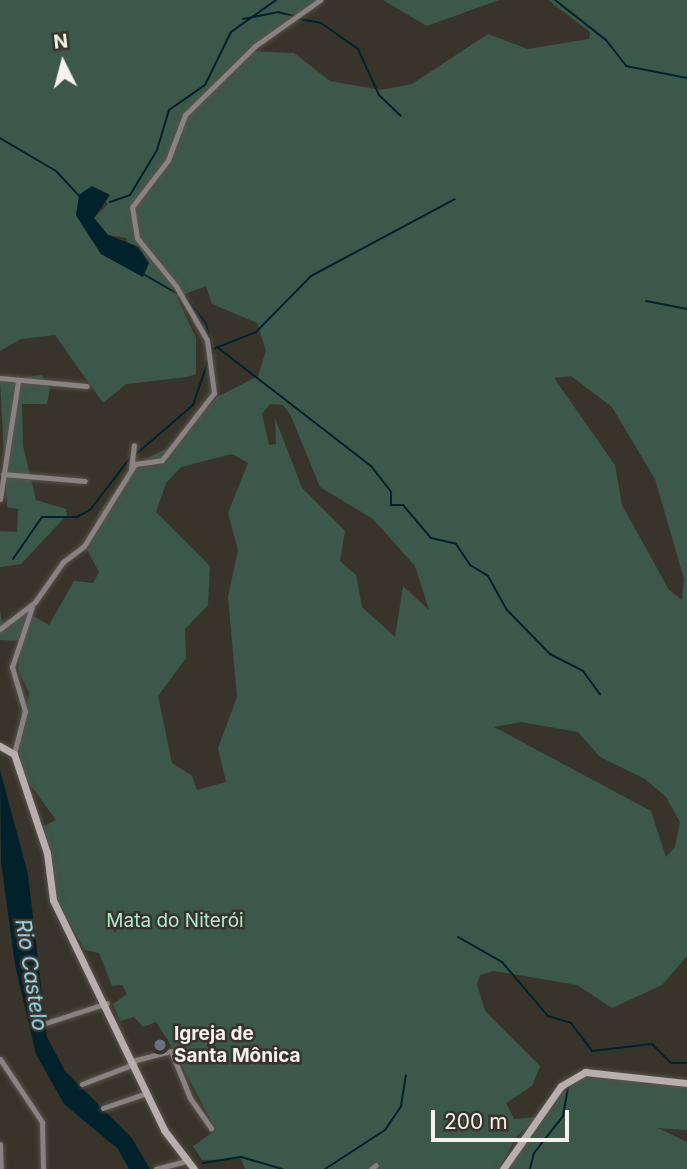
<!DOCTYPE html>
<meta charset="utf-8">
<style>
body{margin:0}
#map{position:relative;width:687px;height:1169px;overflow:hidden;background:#39342b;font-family:Inter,sans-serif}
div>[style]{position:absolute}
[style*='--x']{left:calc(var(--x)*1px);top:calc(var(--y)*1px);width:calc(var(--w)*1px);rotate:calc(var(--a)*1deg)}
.green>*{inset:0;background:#3c584a}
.water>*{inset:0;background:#01222b}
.stream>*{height:2px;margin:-1px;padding:0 1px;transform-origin:1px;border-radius:1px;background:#01222b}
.roads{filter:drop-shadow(0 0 2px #57524a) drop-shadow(0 0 2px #57524a)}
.minor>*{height:5px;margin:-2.5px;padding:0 2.5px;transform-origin:2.5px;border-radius:2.5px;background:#888282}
.secondary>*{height:7px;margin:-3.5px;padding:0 3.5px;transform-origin:3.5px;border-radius:3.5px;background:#b8aeae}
.dots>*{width:19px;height:19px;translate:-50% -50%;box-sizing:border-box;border:4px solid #39342b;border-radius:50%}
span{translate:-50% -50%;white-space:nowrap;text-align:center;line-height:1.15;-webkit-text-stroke:5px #39342b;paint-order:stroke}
.park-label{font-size:19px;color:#b0eacd}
.poi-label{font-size:19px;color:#f5f1ec;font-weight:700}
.left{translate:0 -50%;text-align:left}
.water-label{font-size:21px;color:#9bdcf1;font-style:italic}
.north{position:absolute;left:28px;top:28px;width:70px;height:70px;-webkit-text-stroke:5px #39342b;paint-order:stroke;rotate:354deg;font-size:19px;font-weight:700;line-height:28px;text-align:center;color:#f5f1ec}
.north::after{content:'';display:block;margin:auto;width:24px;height:32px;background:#f5f1ec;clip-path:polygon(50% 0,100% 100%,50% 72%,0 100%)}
.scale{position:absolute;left:431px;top:1110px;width:138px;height:32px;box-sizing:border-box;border:4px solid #f5f1ec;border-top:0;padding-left:9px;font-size:21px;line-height:24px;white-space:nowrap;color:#f5f1ec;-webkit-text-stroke:5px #39342b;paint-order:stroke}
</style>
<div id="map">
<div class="green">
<i style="clip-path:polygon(evenodd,0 0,317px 0,247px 51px,294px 53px,330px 81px,381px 90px,412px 84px,488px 34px,528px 49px,589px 39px,590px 32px,548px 0,687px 0,687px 956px,662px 985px,612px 1008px,577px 985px,494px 971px,480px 975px,477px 984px,485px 1011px,540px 1066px,532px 1086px,506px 1103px,514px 1119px,538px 1117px,517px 1136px,499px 1169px,245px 1169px,241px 1159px,202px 1160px,193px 1146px,216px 1130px,173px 1049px,156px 1022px,143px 1027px,134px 1017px,120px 1021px,113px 1004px,127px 994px,122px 985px,112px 986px,99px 953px,85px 950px,55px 897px,40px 828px,56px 820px,23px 775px,18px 749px,29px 693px,18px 670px,21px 641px,0 640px,0 611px,2px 622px,25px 611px,49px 625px,74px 581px,93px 583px,99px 572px,86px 548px,100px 511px,135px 464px,174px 445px,217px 397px,258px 376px,266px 351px,257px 323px,212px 304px,206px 286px,177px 297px,196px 338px,196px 374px,187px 377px,126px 384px,103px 403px,55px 335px,21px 339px,0 351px,0 0,92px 186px,108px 204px,94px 218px,108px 235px,126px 238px,143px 277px,101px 254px,81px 224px,79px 195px,92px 186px,0 0,571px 376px,612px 407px,655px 479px,684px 579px,682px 600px,669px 590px,622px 505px,615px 465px,554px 378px,571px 376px,0 0,270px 404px,283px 405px,291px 416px,320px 487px,373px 519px,415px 566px,429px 610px,403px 586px,395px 637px,362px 607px,356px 575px,340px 561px,345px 531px,302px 488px,275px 418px,276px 444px,269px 445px,262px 414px,270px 404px,0 0,232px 454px,248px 463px,228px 513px,238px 550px,228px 597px,237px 697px,218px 748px,226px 782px,197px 790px,192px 776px,172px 763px,158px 696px,186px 658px,185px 629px,208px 605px,210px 566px,156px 512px,166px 483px,181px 467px,232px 454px,0 0,521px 722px,578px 732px,600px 757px,645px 779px,666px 797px,680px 822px,675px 847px,666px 857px,651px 811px,494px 727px,521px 722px)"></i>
<i style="clip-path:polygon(383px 0,499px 0,427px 26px)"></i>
<i style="clip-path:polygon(42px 375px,50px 389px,47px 404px,22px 404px,23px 446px,36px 500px,66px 509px,67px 515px,21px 564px,0 567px,0 531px,17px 532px,18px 509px,7px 507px,0 381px)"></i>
<i style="clip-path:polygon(587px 1075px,687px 1087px,687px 1130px,658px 1128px,687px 1142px,687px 1169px,508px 1169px,560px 1088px)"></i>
</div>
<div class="water">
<i style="clip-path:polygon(92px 186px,110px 195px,94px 218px,108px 235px,139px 247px,149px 263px,143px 277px,101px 254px,76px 215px,79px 195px)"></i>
<i style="clip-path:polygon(0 770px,28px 874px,47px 1037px,65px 1071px,132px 1138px,150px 1169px,129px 1169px,118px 1149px,64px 1104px,36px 1054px,15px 965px,1px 862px)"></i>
</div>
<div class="stream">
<i style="--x:555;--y:0;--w:65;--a:38.1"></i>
<i style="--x:606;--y:40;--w:33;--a:52"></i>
<i style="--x:626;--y:66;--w:62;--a:11.1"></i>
<i style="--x:243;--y:19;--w:36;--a:-11"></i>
<i style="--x:278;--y:12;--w:16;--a:14"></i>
<i style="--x:299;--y:19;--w:22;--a:10"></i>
<i style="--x:321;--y:23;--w:45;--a:35.1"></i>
<i style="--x:358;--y:49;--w:51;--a:65.5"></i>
<i style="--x:379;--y:95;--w:30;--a:44"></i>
<i style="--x:0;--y:138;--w:65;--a:30.5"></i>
<i style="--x:56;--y:171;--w:35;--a:47"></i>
<i style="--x:110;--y:202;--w:21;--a:-19"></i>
<i style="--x:130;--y:195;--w:52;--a:-59"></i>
<i style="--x:157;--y:150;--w:42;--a:-73.3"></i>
<i style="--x:169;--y:110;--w:44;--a:-34.8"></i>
<i style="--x:205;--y:85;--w:59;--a:-63.9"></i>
<i style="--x:231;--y:32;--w:55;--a:-35.4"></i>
<i style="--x:145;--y:275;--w:36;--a:30"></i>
<i style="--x:185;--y:296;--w:35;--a:53"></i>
<i style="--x:206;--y:324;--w:30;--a:76"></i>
<i style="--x:646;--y:301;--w:42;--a:11"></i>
<i style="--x:217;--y:347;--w:195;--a:37.7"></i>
<i style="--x:371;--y:466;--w:33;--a:52"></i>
<i style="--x:391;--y:492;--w:13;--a:90"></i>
<i style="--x:391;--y:505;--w:12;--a:0"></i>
<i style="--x:403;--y:505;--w:43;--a:49.7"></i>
<i style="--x:431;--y:538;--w:26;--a:13"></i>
<i style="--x:456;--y:544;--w:25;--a:56"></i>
<i style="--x:470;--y:565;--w:21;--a:31"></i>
<i style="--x:488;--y:576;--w:39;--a:61"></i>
<i style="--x:507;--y:610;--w:62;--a:45.7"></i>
<i style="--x:550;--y:654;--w:37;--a:27"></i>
<i style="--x:583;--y:671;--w:29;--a:54"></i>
<i style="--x:213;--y:349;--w:46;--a:-21.6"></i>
<i style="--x:256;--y:332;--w:78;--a:-45.5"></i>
<i style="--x:311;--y:276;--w:163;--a:-28.1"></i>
<i style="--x:135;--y:455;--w:77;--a:-40.8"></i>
<i style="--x:193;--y:405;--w:46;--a:-71.2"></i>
<i style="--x:13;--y:559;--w:51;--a:-55.4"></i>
<i style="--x:42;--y:517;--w:35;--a:0"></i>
<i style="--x:77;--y:517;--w:15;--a:-28"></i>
<i style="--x:90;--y:510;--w:66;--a:-52.4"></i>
<i style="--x:458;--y:937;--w:51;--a:29.6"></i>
<i style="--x:502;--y:962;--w:71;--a:49.6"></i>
<i style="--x:548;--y:1016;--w:24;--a:17"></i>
<i style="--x:571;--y:1023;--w:35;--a:53"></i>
<i style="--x:592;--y:1051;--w:60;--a:-6.7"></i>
<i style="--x:652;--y:1044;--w:27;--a:45"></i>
<i style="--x:671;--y:1063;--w:16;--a:0"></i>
<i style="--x:203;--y:1163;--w:38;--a:-9"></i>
<i style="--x:241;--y:1157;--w:43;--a:16.3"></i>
<i style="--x:325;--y:1169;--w:72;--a:-33"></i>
<i style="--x:385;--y:1130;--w:29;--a:-56"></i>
<i style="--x:401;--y:1106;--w:31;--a:-81"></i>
<i style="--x:530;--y:1169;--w:16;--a:-76"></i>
<i style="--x:534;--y:1153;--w:47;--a:-51.9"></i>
<i style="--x:563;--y:1116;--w:29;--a:-80"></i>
</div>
<div class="roads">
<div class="minor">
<i style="--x:0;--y:378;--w:87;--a:5.3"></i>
<i style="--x:131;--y:469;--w:24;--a:-83"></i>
<i style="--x:3;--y:474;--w:82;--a:4.9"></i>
<i style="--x:0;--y:499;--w:119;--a:-81.3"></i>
<i style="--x:0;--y:629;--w:44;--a:-37.6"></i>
<i style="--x:35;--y:602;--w:49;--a:-55"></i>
<i style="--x:63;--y:562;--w:26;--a:-37"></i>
<i style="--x:84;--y:546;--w:97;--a:-58.1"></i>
<i style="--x:135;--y:464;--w:27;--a:-8"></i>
<i style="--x:162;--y:460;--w:85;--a:-52.2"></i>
<i style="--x:214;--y:393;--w:53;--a:-97.5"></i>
<i style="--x:207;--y:340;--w:62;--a:-119.9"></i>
<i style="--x:176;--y:286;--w:62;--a:-129.1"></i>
<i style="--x:137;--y:238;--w:31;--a:-99"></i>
<i style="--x:132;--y:207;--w:59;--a:-52.5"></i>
<i style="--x:168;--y:160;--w:48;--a:-69.3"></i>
<i style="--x:185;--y:115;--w:98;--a:-44.6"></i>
<i style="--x:255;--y:46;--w:80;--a:-35.3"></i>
<i style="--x:14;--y:754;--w:44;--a:-75.7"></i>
<i style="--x:25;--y:711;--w:46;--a:-106.5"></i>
<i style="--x:12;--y:667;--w:63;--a:-71.6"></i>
<i style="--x:46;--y:1023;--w:64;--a:-18.2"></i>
<i style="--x:0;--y:1059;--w:76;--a:56.3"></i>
<i style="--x:42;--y:1122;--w:47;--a:88.8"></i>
<i style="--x:132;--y:1061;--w:40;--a:-14.4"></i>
<i style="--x:171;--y:1051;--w:51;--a:68"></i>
<i style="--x:190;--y:1098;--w:37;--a:55"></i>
<i style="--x:82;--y:1084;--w:56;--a:-21"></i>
<i style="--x:103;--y:1108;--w:46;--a:-18.8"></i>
<i style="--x:0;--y:1144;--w:25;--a:88"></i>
<i style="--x:156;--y:1169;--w:31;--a:-15"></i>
<i style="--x:371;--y:1169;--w:6;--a:-39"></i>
</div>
<div class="secondary">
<i style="--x:0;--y:746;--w:16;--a:30"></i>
<i style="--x:14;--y:754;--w:104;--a:71.6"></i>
<i style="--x:47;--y:853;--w:47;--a:82.7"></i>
<i style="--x:53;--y:900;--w:255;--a:64.2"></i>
<i style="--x:164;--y:1130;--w:49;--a:52.4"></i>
<i style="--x:503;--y:1169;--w:101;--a:-55.1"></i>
<i style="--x:561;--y:1086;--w:28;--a:-30"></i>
<i style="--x:585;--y:1072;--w:103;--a:6.2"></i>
</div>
</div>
<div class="dots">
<i style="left:160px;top:1045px;background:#6b7280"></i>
</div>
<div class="park-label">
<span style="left:175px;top:921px">Mata do Niterói</span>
</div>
<div class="poi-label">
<span class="left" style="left:174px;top:1045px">Igreja de<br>Santa Mônica</span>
</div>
<div class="water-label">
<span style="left:31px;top:975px;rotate:81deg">Rio Castelo</span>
</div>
<div class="north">N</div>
<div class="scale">200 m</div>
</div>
